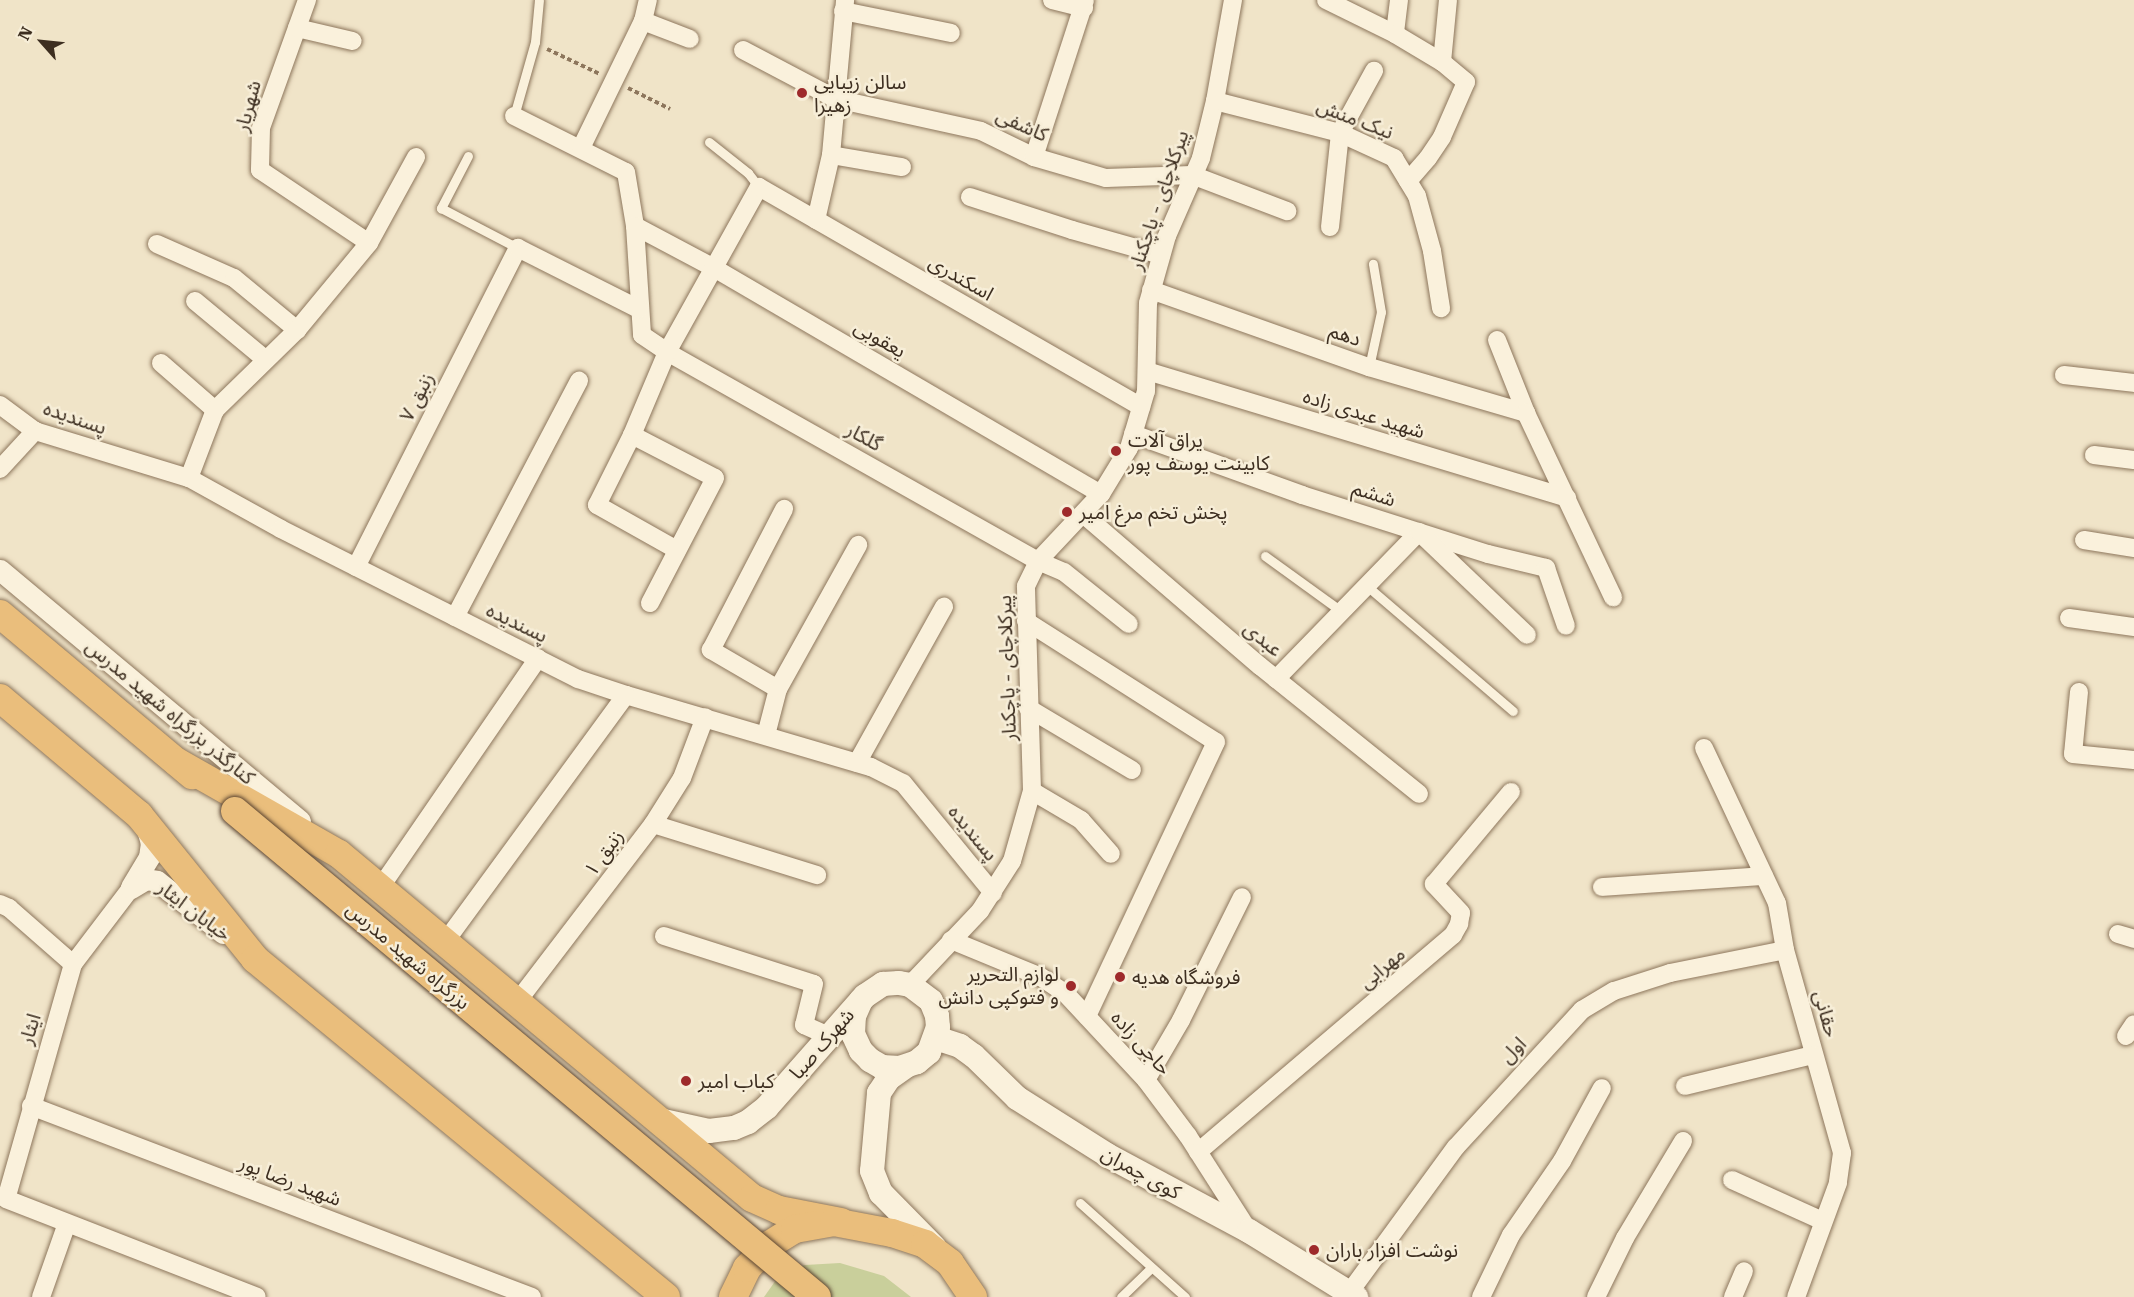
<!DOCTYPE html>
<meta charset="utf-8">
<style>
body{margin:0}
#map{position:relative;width:2134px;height:1297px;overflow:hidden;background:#f0e4c8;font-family:"Roboto Serif","Noto Sans Arabic",serif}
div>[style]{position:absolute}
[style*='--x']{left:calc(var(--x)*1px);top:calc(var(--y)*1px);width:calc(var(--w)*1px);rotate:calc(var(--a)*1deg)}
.green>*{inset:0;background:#c9cf9b}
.path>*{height:4px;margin-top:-2px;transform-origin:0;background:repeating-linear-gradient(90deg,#8d765c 0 4.5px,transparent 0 7.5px)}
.roads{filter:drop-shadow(0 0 2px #8d765c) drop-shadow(0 0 2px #8d765c)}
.service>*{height:9px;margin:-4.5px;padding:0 4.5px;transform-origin:4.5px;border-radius:4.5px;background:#faf1dc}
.minor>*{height:18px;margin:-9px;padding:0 9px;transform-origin:9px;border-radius:9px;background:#faf1dc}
.tertiary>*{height:21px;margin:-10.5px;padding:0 10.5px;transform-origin:10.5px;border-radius:10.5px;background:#faf1dc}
.secondary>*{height:24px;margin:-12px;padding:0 12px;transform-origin:12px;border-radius:12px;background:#faf1dc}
.trunk>*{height:28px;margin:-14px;padding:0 14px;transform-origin:14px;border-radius:14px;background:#eabe7c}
.bridges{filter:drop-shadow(0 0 2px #5b4430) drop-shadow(0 0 2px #5b4430)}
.trunk-bridge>*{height:28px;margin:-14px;padding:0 14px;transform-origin:14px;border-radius:14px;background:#eabe7c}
.dots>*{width:16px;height:16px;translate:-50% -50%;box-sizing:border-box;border:3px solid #f7eed8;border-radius:50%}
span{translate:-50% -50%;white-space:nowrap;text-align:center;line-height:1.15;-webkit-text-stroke:5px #f7eed8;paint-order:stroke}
.poi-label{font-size:20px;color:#3d2e20}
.left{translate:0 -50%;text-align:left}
.right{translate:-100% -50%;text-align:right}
.street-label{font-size:20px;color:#3d2e20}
.north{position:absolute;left:12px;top:12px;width:60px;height:60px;-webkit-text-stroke:4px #f7eed8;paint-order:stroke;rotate:297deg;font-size:16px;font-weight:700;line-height:24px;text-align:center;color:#3d2e20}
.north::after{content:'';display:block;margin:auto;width:21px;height:27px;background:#3d2e20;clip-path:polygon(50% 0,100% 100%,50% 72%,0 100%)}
</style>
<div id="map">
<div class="green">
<i style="clip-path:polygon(840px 1263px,884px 1276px,911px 1297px,764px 1297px,776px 1280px,789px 1270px,805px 1265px)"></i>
</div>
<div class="path">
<i style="--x:547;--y:49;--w:59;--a:25.3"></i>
<i style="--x:628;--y:88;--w:47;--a:26.6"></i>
</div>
<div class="roads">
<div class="service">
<i style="--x:514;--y:116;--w:77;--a:-74.2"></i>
<i style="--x:535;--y:42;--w:42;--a:-84.6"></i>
<i style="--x:709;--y:142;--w:50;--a:38.5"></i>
<i style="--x:748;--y:173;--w:18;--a:52"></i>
<i style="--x:468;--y:156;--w:59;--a:117.4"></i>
<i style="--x:441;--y:208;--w:87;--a:27.5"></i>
<i style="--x:1369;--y:367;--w:56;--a:-77.7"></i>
<i style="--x:1381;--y:312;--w:49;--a:-99.5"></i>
<i style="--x:1265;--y:556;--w:94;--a:35.9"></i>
<i style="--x:1367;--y:586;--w:192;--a:40.6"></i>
<i style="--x:1080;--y:1203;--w:141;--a:41.8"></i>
<i style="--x:1121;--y:1297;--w:42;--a:-44"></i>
</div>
<div class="minor">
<i style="--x:307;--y:0;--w:136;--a:109.8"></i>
<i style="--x:261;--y:128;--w:42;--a:91.4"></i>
<i style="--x:260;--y:170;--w:131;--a:33.8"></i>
<i style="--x:1052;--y:0;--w:33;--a:14"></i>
<i style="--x:1326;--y:0;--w:77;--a:26.2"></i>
<i style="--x:1399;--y:0;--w:34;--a:97"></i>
<i style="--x:1395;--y:34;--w:55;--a:30.8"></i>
<i style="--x:843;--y:11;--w:110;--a:11.5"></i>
<i style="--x:643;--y:21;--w:50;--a:21"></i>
<i style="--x:297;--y:28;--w:57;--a:13.1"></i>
<i style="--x:743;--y:50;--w:105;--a:27.8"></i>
<i style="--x:836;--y:99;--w:148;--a:12.4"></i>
<i style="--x:981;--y:131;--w:59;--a:26.1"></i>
<i style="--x:1034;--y:157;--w:75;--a:16.3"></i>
<i style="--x:1106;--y:178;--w:86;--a:-2"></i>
<i style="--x:1192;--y:175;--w:102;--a:20.8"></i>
<i style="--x:1215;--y:101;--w:129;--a:14.4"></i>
<i style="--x:1340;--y:133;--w:60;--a:24.8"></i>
<i style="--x:1394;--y:158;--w:44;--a:58.8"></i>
<i style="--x:1417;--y:196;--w:57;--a:74.7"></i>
<i style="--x:1432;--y:251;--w:58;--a:81"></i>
<i style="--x:514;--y:116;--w:125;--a:26.6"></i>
<i style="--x:626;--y:172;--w:55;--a:80.5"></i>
<i style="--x:635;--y:226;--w:109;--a:86.3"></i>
<i style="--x:642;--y:335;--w:30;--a:34"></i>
<i style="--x:667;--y:352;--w:426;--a:29.4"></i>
<i style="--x:1038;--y:561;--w:28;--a:23"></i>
<i style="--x:1064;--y:572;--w:83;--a:38.7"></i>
<i style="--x:581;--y:148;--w:141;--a:-64"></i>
<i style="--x:643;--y:21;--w:22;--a:-77"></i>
<i style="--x:831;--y:155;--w:72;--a:9.6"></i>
<i style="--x:1034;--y:157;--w:165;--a:-72"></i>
<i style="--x:1408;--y:181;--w:30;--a:-49"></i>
<i style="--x:1428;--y:158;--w:25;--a:-56"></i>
<i style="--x:1442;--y:137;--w:60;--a:-66.4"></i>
<i style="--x:1466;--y:82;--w:31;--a:-140"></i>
<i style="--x:1442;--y:62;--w:62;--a:-84.5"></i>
<i style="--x:970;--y:197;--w:107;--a:17.9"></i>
<i style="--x:1072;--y:230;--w:92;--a:15.7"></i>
<i style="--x:816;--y:220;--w:67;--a:-77"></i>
<i style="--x:831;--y:155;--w:156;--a:-84.8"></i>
<i style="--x:635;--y:226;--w:89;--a:28"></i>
<i style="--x:714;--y:268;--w:448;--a:30.3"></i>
<i style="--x:1330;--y:227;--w:95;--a:-83.9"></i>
<i style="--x:1340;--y:133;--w:71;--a:-61.3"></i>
<i style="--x:157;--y:244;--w:84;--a:23.8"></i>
<i style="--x:234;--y:278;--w:82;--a:39.5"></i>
<i style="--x:1151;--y:290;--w:231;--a:19.5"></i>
<i style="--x:1369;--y:367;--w:164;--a:16.3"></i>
<i style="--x:195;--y:301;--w:92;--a:39.7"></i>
<i style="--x:1497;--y:340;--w:79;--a:68.3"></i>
<i style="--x:1526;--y:413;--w:204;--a:64.7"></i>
<i style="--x:161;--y:363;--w:72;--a:41"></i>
<i style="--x:1147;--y:371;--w:439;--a:16.8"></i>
<i style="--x:2064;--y:375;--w:70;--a:6.5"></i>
<i style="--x:0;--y:405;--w:44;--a:36.6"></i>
<i style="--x:35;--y:431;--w:161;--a:17"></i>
<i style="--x:189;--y:478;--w:105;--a:29"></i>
<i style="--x:281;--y:529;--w:333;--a:26.8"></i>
<i style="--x:578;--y:679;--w:51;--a:18.4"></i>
<i style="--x:626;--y:695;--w:255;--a:16.4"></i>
<i style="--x:871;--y:767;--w:36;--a:27"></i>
<i style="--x:903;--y:783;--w:142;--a:50.7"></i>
<i style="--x:1133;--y:434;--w:180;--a:19.8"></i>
<i style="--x:1302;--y:495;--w:195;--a:17.6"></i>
<i style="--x:1488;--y:554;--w:60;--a:13.6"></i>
<i style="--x:1546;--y:568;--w:61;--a:71"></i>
<i style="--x:632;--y:435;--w:93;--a:27.4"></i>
<i style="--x:715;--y:478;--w:141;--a:117.5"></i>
<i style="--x:2094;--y:455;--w:40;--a:7.1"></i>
<i style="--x:0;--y:469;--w:52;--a:-47.4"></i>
<i style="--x:189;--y:478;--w:73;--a:-69.1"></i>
<i style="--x:215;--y:410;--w:115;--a:-44.3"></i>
<i style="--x:297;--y:330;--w:113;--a:-50.4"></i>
<i style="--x:369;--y:243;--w:98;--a:-61.3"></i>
<i style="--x:1083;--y:514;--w:233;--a:40.7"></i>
<i style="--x:1260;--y:666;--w:204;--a:38.8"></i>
<i style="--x:2084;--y:540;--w:51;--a:9.1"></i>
<i style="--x:677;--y:550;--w:92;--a:-150.6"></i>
<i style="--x:597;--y:505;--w:78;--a:-63.4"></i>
<i style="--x:632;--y:435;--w:90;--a:-67.1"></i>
<i style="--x:667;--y:352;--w:189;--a:-60.9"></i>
<i style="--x:759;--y:187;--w:441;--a:29.9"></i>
<i style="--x:356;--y:567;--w:358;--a:-63.1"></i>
<i style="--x:518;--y:248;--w:136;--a:26.8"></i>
<i style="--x:455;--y:617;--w:267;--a:-62.3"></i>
<i style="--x:2069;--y:618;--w:66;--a:7.9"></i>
<i style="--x:1026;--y:621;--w:225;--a:32.5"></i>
<i style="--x:1216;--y:742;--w:303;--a:115.2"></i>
<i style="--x:1276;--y:679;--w:205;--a:-45.8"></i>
<i style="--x:1419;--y:532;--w:149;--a:43.6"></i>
<i style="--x:778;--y:689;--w:78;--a:-149.8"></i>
<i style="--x:711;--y:650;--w:159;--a:-62.6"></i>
<i style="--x:2079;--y:692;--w:62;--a:95.5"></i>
<i style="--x:2073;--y:754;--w:61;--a:5.6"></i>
<i style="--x:1028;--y:708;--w:121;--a:30.8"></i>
<i style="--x:766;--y:735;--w:48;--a:-75.4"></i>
<i style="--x:778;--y:689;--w:165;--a:-60.9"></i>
<i style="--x:1704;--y:748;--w:171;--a:64.8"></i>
<i style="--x:1777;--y:903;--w:48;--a:80.3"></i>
<i style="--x:1785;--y:950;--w:211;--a:74.3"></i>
<i style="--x:1842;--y:1153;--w:30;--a:98"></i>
<i style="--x:1838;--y:1183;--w:121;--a:110.2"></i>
<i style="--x:857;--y:763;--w:179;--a:-60.9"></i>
<i style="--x:1032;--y:791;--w:57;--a:30.6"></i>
<i style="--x:1081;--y:820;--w:45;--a:48.6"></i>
<i style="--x:653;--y:824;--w:172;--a:17.3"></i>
<i style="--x:1602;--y:887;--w:162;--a:-3.9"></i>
<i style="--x:131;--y:888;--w:96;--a:127.3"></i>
<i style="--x:73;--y:964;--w:244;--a:105.9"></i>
<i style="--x:6;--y:1199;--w:269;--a:21.3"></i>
<i style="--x:380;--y:888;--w:279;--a:-55.5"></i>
<i style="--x:0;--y:904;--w:10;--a:24"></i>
<i style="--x:9;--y:908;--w:85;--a:41.2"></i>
<i style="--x:2118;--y:934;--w:17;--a:17"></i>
<i style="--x:664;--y:936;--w:157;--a:17.7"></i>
<i style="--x:814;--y:984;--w:42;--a:103.7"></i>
<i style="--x:804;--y:1025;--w:27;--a:24"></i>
<i style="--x:951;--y:940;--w:97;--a:22.3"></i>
<i style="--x:1041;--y:977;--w:30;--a:34"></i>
<i style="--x:1066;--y:994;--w:117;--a:47.1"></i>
<i style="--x:1146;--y:1080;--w:70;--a:53.1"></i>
<i style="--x:1188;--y:1136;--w:112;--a:57.4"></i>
<i style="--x:445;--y:942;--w:306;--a:-53.8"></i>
<i style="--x:910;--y:985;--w:102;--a:-46.6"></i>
<i style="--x:980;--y:911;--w:59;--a:-57.4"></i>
<i style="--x:1012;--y:861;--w:73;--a:-74.1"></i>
<i style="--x:1032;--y:791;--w:205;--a:-91.7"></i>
<i style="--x:1026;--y:586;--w:28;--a:-64"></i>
<i style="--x:1038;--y:561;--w:92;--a:-46.8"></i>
<i style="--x:1101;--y:494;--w:54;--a:-58.7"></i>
<i style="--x:1129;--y:448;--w:59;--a:-73.4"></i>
<i style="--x:1146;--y:391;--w:88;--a:-88.7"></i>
<i style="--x:1148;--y:303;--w:70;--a:-74.2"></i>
<i style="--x:1167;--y:236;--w:85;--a:-66.4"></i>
<i style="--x:1201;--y:158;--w:59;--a:-76.2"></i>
<i style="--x:1215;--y:101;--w:103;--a:-79.9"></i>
<i style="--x:517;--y:1002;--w:224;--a:-52.6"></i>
<i style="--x:653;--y:824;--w:54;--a:-57.8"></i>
<i style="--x:682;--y:778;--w:65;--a:-69.3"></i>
<i style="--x:2126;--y:1036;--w:14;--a:-56"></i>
<i style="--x:1146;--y:1080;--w:69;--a:-59.7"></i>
<i style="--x:1181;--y:1020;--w:137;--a:-63.6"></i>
<i style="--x:1685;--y:1086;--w:132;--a:-13.6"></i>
<i style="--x:31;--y:1106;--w:536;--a:20.87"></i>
<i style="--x:1198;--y:1152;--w:335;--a:-40.4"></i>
<i style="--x:1453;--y:935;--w:13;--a:-61"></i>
<i style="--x:1459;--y:924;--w:11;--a:-80"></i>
<i style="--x:1461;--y:913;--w:40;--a:-133"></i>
<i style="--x:1434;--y:884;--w:120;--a:-50.1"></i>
<i style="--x:1732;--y:1180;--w:100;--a:24.3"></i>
<i style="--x:1349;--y:1293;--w:181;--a:-53.8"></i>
<i style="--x:1456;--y:1147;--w:186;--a:-47.4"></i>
<i style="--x:1582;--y:1010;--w:37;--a:-31"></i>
<i style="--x:1614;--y:991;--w:59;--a:-17.8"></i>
<i style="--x:1670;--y:973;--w:117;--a:-11.3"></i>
<i style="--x:41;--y:1297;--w:78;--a:-70.6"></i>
<i style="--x:1481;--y:1297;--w:69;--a:-64.2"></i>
<i style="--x:1511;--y:1235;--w:90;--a:-55.4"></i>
<i style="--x:1562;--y:1161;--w:83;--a:-61.3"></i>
<i style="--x:1596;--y:1297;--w:66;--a:-63.8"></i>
<i style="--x:1625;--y:1238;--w:113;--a:-59.1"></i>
<i style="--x:1733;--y:1297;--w:28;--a:-67"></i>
</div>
<div class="tertiary">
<i style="--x:0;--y:570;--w:391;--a:39.9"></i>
<i style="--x:131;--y:887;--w:35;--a:-59"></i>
<i style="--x:149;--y:857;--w:14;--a:-82"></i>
<i style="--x:151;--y:843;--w:19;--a:-106"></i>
<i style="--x:131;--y:888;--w:17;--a:-31"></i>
<i style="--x:146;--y:879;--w:11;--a:10"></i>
<i style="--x:157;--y:881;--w:84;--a:38.2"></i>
</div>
<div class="secondary">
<i style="--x:936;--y:1038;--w:25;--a:18"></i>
<i style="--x:960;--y:1046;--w:17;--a:36"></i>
<i style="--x:974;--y:1056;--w:60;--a:44.3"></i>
<i style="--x:1017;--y:1098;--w:107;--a:32.3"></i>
<i style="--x:1107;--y:1155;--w:161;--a:28.2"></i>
<i style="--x:1249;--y:1231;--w:126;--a:31.7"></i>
<i style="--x:905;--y:1067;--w:19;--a:145"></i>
<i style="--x:889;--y:1078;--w:18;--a:124"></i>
<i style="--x:879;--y:1093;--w:78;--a:95.1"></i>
<i style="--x:872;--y:1171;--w:24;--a:68"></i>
<i style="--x:881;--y:1193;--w:76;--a:45.5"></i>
<i style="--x:659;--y:1120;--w:51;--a:12.4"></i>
<i style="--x:709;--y:1131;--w:25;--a:-7"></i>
<i style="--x:734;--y:1128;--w:15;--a:-23"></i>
<i style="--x:748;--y:1122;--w:24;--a:-38"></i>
<i style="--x:767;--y:1107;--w:148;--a:-48.6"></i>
<i style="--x:865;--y:996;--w:22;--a:-34"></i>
<i style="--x:883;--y:984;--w:16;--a:-4"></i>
<i style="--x:899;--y:983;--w:11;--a:10"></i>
<i style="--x:910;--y:985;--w:26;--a:37"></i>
<i style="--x:931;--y:1001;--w:16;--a:68"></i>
<i style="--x:937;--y:1016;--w:11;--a:85"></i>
<i style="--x:938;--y:1027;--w:27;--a:110"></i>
<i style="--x:929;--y:1052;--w:16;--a:140"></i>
<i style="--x:917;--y:1062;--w:18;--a:161"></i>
<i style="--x:900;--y:1068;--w:18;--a:-177"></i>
<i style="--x:882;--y:1067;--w:14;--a:-150"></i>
<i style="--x:870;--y:1060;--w:13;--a:-135"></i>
<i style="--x:861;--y:1051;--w:19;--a:-115"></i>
<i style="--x:853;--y:1034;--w:18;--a:-87"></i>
<i style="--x:854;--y:1016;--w:17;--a:-66"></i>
</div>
<div class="trunk">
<i style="--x:0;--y:614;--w:251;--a:40"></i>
<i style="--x:0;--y:698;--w:182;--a:40.1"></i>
<i style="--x:139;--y:815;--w:185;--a:51.1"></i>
<i style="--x:255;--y:959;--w:532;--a:39.43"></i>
<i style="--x:177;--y:762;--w:186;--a:29.6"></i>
<i style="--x:339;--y:854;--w:537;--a:39.79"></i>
<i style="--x:752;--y:1198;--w:30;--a:24"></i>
<i style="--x:779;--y:1210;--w:63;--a:11"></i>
<i style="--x:733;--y:1297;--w:32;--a:-64"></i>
<i style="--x:747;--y:1268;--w:32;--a:-46"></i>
<i style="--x:769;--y:1245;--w:31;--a:-32"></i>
<i style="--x:795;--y:1229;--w:40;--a:-10"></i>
<i style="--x:834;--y:1222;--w:59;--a:10.7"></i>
<i style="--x:892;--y:1233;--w:35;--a:18"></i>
<i style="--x:925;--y:1244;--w:31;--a:37"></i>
<i style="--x:950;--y:1263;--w:41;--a:55.9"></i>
</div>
</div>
<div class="bridges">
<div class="trunk-bridge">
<i style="--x:235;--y:811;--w:758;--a:39.86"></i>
</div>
</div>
<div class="dots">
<i style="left:802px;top:93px;background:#9e2a2b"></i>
<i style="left:1116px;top:451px;background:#9e2a2b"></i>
<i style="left:1067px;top:512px;background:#9e2a2b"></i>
<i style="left:1120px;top:977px;background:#9e2a2b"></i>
<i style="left:1071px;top:986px;background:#9e2a2b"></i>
<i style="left:686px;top:1081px;background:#9e2a2b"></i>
<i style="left:1314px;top:1250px;background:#9e2a2b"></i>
</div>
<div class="poi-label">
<span class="left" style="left:814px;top:94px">سالن زیبایی<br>زهیرا</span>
<span class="left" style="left:1128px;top:452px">یراق آلات<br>کابینت یوسف پور</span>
<span class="left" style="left:1079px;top:512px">پخش تخم مرغ امیر</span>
<span class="right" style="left:1059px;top:986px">لوازم التحریر<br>و فتوکپی دانش</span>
<span class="left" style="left:1132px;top:977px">فروشگاه هدیه</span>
<span class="left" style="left:698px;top:1081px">کباب امیر</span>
<span class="left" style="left:1326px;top:1250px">نوشت افزار باران</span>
</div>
<div class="street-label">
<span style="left:248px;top:106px;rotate:-75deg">شهریار</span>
<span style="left:1355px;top:119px;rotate:21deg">نیک منش</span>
<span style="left:1022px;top:125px;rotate:24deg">کاشفی</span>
<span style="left:1159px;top:200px;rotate:-71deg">پیرکلاچای - پاچکنار</span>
<span style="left:961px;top:278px;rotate:30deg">اسکندری</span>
<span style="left:1345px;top:335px;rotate:19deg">دهم</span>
<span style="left:880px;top:339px;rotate:30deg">یعقوبی</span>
<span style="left:417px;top:397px;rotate:-63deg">زنبق ۷</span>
<span style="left:1364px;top:414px;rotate:17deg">شهید عبدی زاده</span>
<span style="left:75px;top:418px;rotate:19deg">پسندیده</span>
<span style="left:864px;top:437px;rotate:29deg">گلکار</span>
<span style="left:1374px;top:494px;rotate:18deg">ششم</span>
<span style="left:517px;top:623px;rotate:26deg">پسندیده</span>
<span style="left:1263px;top:639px;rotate:40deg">عبدی</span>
<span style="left:1007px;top:668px;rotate:-92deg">پیرکلاچای - پاچکنار</span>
<span style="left:170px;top:712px;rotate:40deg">کنارگذر بزرگراه شهید مدرس</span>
<span style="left:973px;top:833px;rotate:51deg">پسندیده</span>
<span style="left:604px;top:853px;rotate:-54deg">زنبق ۱</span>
<span style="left:194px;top:911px;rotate:37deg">خیابان ایثار</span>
<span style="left:408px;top:956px;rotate:40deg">بزرگراه شهید مدرس</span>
<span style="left:1382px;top:968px;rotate:-40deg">مهرابی</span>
<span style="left:1826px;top:1014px;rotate:75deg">حقانی</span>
<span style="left:30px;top:1029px;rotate:-73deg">ایثار</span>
<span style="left:1141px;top:1043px;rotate:48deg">حاجی زاده</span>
<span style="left:822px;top:1044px;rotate:-49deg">شهرک صبا</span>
<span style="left:1513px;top:1050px;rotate:-45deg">اول</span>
<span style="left:1141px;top:1173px;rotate:29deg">کوی چمران</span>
<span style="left:290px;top:1181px;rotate:21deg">شهید رضا پور</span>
</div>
<div class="north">N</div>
</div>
